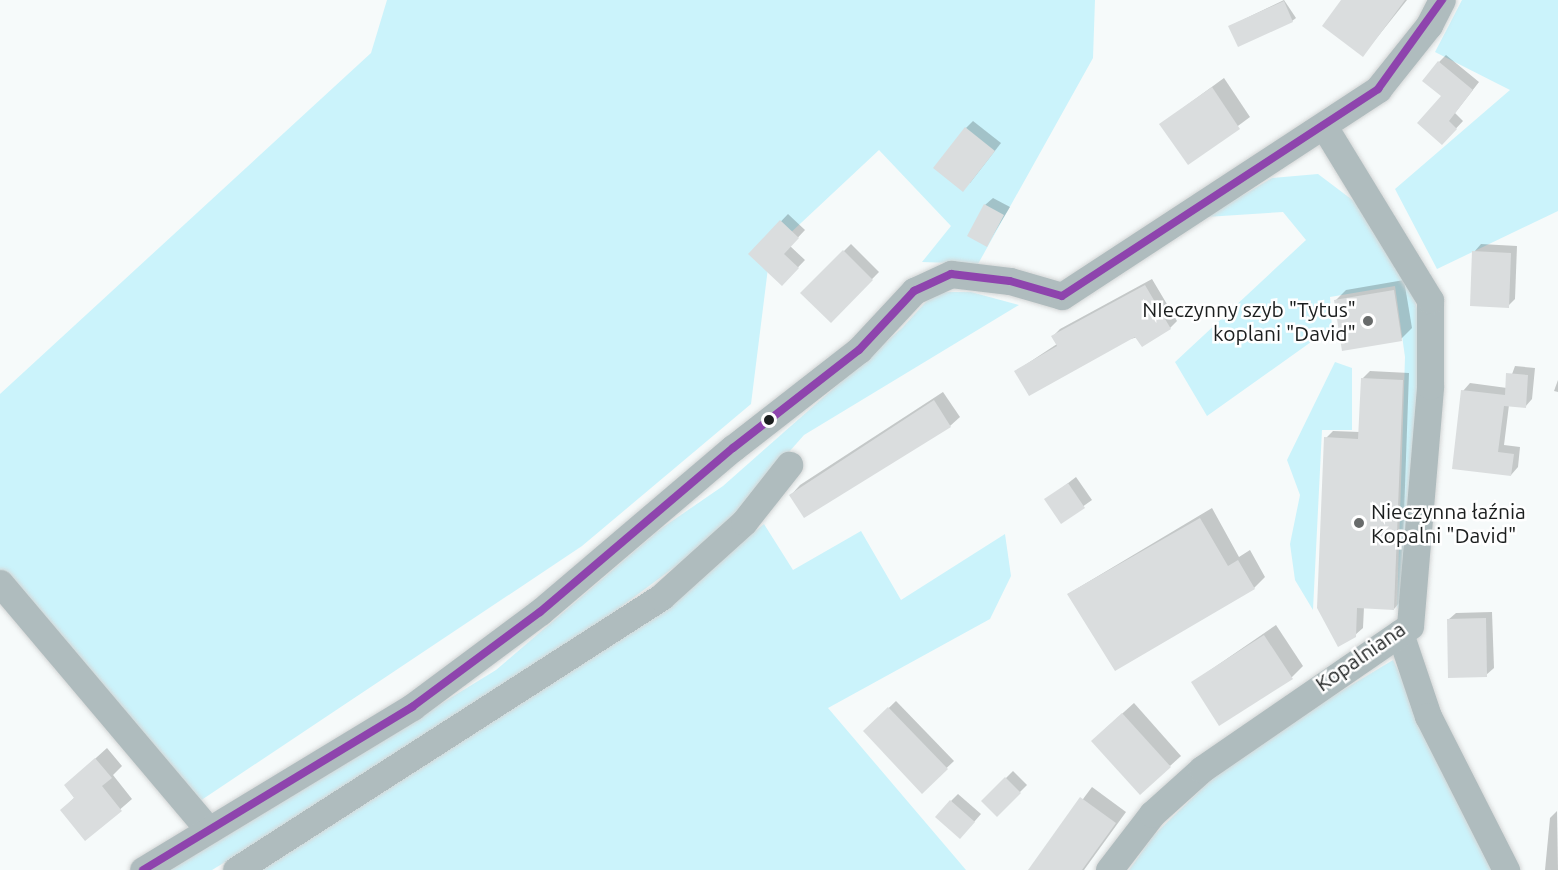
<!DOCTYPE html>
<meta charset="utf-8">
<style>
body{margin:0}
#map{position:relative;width:1558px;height:870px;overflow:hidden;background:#f6fafa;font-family:Ubuntu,sans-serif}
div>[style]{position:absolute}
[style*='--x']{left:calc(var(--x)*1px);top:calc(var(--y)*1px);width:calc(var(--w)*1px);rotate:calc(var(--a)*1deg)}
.green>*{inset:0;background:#cbf3fb}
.shadow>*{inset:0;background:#0003}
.building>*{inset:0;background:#daddde}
.roads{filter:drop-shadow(0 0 2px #d4d6d6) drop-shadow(0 0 2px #d4d6d6)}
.street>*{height:27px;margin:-13.5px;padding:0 13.5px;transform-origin:13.5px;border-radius:13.5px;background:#afbcbe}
.bus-1>*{height:8px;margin:-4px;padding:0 4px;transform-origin:4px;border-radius:4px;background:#8e44ad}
.dots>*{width:16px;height:16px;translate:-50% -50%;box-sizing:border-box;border:3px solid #fff;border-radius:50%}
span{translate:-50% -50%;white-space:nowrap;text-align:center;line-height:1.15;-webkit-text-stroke:5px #fff;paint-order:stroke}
.poi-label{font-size:21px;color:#1b1e1e}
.right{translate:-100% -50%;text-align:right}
.left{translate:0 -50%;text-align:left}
.street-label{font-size:21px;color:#1b1e1e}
</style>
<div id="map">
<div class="green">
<i style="clip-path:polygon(387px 0,1095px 0,1093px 58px,978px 264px,922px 262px,951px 226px,879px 150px,770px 252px,751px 404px,582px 546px,197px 803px,0 571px,0 394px,371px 53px)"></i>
<i style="clip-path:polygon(1462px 0,1558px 0,1558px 211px,1437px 269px,1395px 189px,1510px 90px,1435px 52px)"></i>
<i style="clip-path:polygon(1318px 174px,1375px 217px,1410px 282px,1419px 317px,1421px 369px,1403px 598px,1397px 609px,1405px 357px,1395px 286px,1330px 297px,1332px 327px,1207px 416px,1175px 362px,1306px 240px,1283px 212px,1206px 217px,1272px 178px)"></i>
<i style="clip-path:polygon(935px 292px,971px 292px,1019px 305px,804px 435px,711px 540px,513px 687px,212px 870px,170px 870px,496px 670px,659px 530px,723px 486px,902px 328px)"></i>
<i style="clip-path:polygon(1335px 362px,1352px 368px,1352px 430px,1322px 430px,1313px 610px,1295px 580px,1290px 544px,1300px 495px,1287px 460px)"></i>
<i style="clip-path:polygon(764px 524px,793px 570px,861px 531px,901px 600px,1005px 534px,1011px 576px,990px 619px,828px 708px,966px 870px,254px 870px,618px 641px)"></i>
<i style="clip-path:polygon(1393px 660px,1497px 870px,1129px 870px,1154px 835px,1240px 752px)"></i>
</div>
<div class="shadow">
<i style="clip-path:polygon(1284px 0,1296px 18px,1292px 21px,1230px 26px)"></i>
<i style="clip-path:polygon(1343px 0,1407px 0,1363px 55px)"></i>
<i style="clip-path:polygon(1446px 55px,1479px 82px,1455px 113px,1463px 121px,1449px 136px,1439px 62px)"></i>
<i style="clip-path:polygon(1224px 78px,1250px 117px,1188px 163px,1161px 124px)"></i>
<i style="clip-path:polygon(973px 121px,1001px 143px,970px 183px,966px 128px)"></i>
<i style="clip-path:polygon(993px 198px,1010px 207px,987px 245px,985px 205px)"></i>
<i style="clip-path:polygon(788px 214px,805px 230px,790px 246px,805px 260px,782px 284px,750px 254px)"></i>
<i style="clip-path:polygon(851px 244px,879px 272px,831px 321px,802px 293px)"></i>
<i style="clip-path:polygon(1481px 244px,1517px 246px,1515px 299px,1508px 306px,1474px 252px)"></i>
<i style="clip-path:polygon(1152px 279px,1177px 321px,1170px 328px,1016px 371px,1057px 344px,1053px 336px,1060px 329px)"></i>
<i style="clip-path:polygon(1404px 280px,1412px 328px,1401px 339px,1335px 301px,1346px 290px)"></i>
<i style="clip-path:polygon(1515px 366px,1535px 368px,1532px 399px,1525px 407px,1509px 405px,1504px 445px,1520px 447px,1518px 467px,1511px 475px,1463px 391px,1470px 383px,1507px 388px)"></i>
<i style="clip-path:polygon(1370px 371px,1409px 373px,1401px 601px,1394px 609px,1364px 607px,1363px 628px,1355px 635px,1326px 438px,1333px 431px,1360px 432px,1362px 379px)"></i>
<i style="clip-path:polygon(1558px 380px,1558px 392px,1554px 391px)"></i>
<i style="clip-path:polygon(943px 392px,960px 417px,950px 426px,805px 516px,791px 495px,800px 485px)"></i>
<i style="clip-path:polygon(1076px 477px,1092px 500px,1061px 522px,1046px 500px)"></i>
<i style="clip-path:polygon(1212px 508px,1239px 557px,1250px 550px,1265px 577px,1254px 588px,1068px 594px)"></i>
<i style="clip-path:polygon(1492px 612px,1494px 668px,1486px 675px,1448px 620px,1456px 613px)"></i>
<i style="clip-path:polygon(1276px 625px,1303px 666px,1292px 677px,1193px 682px)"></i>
<i style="clip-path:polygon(896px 701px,954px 761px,922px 791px,865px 731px)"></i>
<i style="clip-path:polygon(1134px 703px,1181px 756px,1170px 766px,1104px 730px)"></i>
<i style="clip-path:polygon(107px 748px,122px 766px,113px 775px,132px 799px,86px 839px,62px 810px,75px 797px,66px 785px)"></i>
<i style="clip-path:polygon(1013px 771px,1027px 785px,997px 815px,983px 801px)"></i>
<i style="clip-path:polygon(1092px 787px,1126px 812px,1084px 870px,1030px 870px)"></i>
<i style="clip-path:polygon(958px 794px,981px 814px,967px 830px,951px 801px)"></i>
<i style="clip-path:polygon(1557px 811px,1558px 870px,1545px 870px,1550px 818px)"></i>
</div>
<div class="building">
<i style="clip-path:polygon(1341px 0,1405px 0,1363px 57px,1322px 26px)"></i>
<i style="clip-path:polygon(1284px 1px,1293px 22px,1238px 47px,1228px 26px)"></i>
<i style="clip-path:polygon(1438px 61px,1473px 90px,1449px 121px,1457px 129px,1442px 145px,1417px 123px,1441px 96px,1422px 81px)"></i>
<i style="clip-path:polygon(1212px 87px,1240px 129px,1188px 165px,1159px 124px)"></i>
<i style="clip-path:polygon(965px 127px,995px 151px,963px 192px,933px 168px)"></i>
<i style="clip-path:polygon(984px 204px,1004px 215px,987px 247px,967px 236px)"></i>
<i style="clip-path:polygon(780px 220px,799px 238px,784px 254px,799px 268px,782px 286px,748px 254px)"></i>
<i style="clip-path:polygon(843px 250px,873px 280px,831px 323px,800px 293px)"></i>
<i style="clip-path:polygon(1472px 251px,1511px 253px,1509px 308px,1470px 306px)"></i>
<i style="clip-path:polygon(1145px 285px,1171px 329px,1142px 347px,1135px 337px,1029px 396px,1014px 371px,1057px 346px,1051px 336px)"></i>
<i style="clip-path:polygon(1394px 290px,1402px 341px,1342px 351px,1334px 300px)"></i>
<i style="clip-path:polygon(1506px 373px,1528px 375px,1526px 408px,1504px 406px,1498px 452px,1514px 454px,1511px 476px,1452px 469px,1461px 390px,1505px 395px)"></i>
<i style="clip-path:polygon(1361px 378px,1403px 380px,1394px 610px,1357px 608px,1356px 637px,1338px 647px,1317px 608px,1324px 437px,1358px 439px)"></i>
<i style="clip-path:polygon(934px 400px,951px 427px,804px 518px,789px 495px)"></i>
<i style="clip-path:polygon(1068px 483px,1085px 508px,1061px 524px,1044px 499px)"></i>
<i style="clip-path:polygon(1200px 518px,1228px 566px,1238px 560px,1255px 589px,1115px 671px,1067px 594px)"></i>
<i style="clip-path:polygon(1486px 618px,1487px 677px,1448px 678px,1447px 619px)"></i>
<i style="clip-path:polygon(1264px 635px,1293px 679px,1219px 726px,1191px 682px)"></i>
<i style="clip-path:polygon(888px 707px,948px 769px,922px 794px,863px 731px)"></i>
<i style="clip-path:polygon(1122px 713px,1171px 767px,1140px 795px,1091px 741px)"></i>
<i style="clip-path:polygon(95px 758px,112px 778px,102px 786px,122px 811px,85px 841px,60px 810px,74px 798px,64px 785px)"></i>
<i style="clip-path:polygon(1005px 777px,1021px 793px,997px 817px,981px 801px)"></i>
<i style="clip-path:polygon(1080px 797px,1116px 823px,1082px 870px,1028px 870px)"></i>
<i style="clip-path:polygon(950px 800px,975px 822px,960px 839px,935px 817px)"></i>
</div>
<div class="roads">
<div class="street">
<i style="--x:0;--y:583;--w:319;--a:49.8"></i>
<i style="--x:1400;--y:633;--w:88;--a:71.4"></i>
<i style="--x:1428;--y:716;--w:173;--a:63.1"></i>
<i style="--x:143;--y:870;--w:315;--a:-31.2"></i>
<i style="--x:412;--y:707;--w:159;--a:-36.6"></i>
<i style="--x:540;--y:612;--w:253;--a:-40.4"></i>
<i style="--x:733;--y:448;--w:160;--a:-37.9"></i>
<i style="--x:859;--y:350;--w:81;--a:-47"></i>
<i style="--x:914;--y:291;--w:41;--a:-24.7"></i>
<i style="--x:951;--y:274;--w:59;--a:6.8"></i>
<i style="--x:1010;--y:281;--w:54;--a:16.1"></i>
<i style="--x:1062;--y:296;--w:378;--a:-33.2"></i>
<i style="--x:1378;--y:89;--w:82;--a:-51.4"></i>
<i style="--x:1429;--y:25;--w:28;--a:-63"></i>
<i style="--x:236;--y:870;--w:505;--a:-32.71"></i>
<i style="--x:661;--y:597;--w:112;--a:-42.1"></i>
<i style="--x:744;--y:522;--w:73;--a:-51.7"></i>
<i style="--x:1109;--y:870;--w:71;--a:-52.5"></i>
<i style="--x:1152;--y:814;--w:67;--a:-42"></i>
<i style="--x:1202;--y:769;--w:252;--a:-34.5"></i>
<i style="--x:1410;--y:626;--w:241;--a:-85.2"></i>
<i style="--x:1430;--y:386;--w:86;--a:-90"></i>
<i style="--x:1430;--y:300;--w:202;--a:-121.4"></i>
</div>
</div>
<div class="bus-1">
<i style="--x:143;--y:870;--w:315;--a:-31.2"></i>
<i style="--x:412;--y:707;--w:159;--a:-36.6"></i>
<i style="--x:540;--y:612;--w:253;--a:-40.4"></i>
<i style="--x:733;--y:448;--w:160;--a:-37.9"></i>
<i style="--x:859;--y:350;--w:81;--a:-47"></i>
<i style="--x:914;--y:291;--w:41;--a:-24.7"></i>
<i style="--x:951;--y:274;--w:59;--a:6.8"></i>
<i style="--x:1010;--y:281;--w:54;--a:16.1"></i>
<i style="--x:1062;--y:296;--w:378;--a:-33.2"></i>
<i style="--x:1378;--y:89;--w:110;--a:-54.3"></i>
</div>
<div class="dots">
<i style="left:1368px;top:321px;background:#686b6b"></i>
<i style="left:769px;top:420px;background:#1b1e1e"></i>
<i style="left:1359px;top:523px;background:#686b6b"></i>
</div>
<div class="poi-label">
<span class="right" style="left:1356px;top:321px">NIeczynny szyb "Tytus"<br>koplani "David"</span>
<span class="left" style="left:1371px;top:523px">Nieczynna łaźnia<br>Kopalni "David"</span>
</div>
<div class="street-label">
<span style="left:1360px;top:656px;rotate:-35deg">Kopalniana</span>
</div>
</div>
